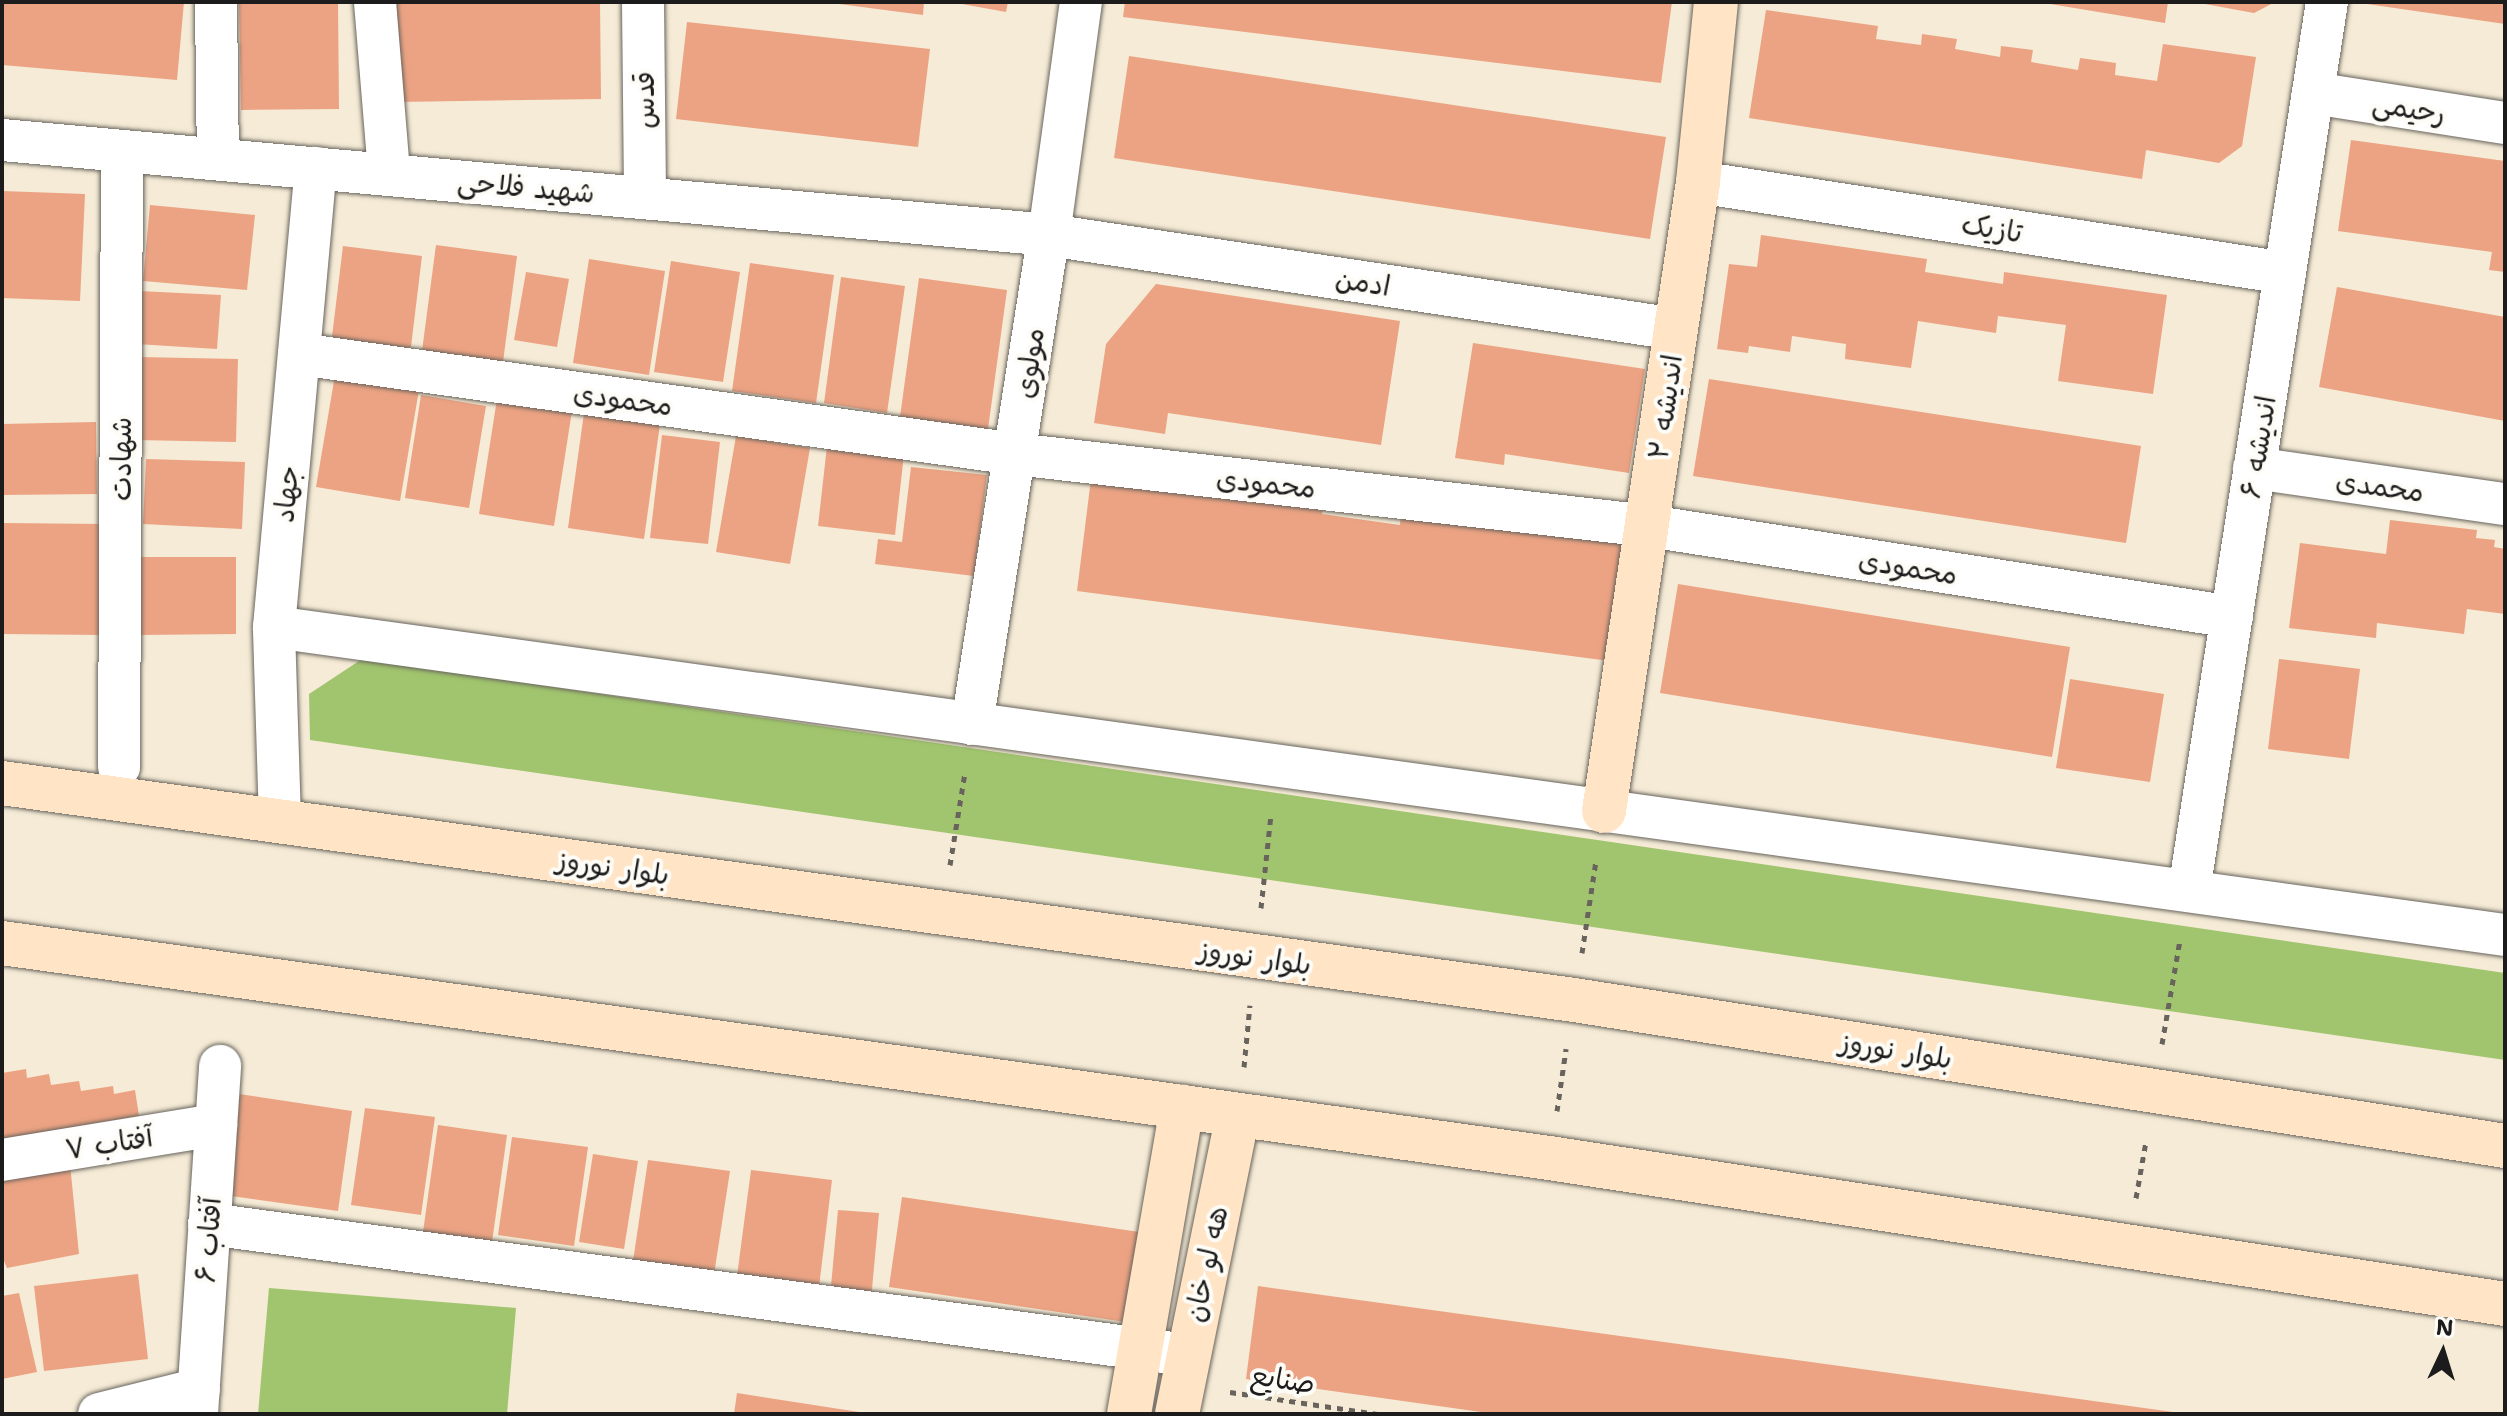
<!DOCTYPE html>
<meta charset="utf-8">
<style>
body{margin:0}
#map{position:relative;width:2507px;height:1416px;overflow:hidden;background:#f5ebd6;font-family:"Shantell Sans","Playpen Sans Arabic",sans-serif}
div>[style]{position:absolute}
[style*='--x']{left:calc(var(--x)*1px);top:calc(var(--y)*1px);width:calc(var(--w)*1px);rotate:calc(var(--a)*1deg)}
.green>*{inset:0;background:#a1c56e}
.building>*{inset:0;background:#eca383}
.path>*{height:5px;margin-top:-2.5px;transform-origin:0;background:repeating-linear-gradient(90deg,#68645d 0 6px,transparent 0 12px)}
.roads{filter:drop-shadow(0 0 2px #68645d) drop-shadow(0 0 2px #68645d)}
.street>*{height:42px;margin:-21px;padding:0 21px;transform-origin:21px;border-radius:21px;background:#fff}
.secondary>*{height:44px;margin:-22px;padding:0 22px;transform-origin:22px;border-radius:22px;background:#ffe4c6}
span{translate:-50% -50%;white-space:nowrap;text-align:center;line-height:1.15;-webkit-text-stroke:8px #fdfcf7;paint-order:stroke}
.street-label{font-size:28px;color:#1c1c1c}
.frame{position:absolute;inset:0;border:4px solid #1c1c1c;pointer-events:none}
.north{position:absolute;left:2403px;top:1312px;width:80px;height:80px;-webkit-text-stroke:6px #fdfcf7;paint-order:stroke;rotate:4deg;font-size:22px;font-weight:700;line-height:32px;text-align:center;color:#1c1c1c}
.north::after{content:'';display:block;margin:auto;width:28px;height:36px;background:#1c1c1c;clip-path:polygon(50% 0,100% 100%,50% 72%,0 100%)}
</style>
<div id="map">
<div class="green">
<i style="clip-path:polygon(362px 659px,2505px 973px,2505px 1060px,310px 740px,309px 694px)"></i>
<i style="clip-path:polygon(269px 1288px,516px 1308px,507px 1414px,258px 1414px)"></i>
</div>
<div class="building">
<i style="clip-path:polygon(2px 2px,184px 2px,177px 80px,2px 65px)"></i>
<i style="clip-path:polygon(239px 2px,338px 2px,339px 109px,241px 110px)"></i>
<i style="clip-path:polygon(397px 2px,600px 2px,601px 99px,397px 102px)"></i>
<i style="clip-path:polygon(824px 2px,924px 2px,923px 15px)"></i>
<i style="clip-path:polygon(951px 2px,1008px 2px,1006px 12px)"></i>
<i style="clip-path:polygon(1125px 2px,1672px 2px,1661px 83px,1123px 17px)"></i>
<i style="clip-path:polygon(2038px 2px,2168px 2px,2165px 23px)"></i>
<i style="clip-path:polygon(2194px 2px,2275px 2px,2254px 13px)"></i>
<i style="clip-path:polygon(2367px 2px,2505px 2px,2505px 24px,2367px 4px)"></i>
<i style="clip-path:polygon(1766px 10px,1878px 26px,1876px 39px,1921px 45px,1922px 34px,1957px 39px,1955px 49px,2000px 57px,2001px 46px,2033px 50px,2031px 62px,2078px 70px,2080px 58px,2116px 63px,2115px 75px,2157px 81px,2163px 44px,2256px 57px,2242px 146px,2219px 163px,2146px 150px,2142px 179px,1749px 118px)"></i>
<i style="clip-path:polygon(687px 22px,930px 49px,918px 147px,676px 119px)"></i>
<i style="clip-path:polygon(1129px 56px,1666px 137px,1650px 239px,1114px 158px)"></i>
<i style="clip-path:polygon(2351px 140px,2505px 161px,2505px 272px,2489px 270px,2492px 252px,2338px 231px)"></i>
<i style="clip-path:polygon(2px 191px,85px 194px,80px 301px,2px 298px)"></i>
<i style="clip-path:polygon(150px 205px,255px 215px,247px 290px,143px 281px)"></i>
<i style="clip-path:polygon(1761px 235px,1927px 259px,1925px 272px,2003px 284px,2004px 272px,2167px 295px,2153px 394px,2058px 381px,2066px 325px,1998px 316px,1996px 333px,1918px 321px,1911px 368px,1845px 359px,1846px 344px,1792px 336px,1790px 352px,1749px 346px,1748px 353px,1717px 349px,1729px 264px,1757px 267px)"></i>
<i style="clip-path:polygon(436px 245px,517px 256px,503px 362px,422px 351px)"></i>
<i style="clip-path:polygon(343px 246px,422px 256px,410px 355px,331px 345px)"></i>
<i style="clip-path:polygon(589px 259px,665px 271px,649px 375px,573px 363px)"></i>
<i style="clip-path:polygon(671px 261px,740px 272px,723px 382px,654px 372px)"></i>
<i style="clip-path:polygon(750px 263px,834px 275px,816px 403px,732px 391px)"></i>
<i style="clip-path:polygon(526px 272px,569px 279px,557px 347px,514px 340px)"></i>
<i style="clip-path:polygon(841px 277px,905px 286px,887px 413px,824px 403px)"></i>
<i style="clip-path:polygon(919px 278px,1007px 290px,988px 429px,900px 417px)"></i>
<i style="clip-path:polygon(1156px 284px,1400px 321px,1381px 445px,1168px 413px,1165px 434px,1094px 423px,1106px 344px)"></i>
<i style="clip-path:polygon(2337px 287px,2505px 317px,2505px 421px,2319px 387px)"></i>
<i style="clip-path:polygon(139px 291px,221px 295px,217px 349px,136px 344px)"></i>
<i style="clip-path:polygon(1473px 343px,1645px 369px,1629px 473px,1505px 454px,1504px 465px,1455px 458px)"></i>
<i style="clip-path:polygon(138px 357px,238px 359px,236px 442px,136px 440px)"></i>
<i style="clip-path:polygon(335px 375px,419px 390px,400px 501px,316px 487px)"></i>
<i style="clip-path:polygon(1709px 379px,2141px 446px,2126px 543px,1693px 476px)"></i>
<i style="clip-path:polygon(421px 395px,486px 406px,469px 508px,405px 498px)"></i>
<i style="clip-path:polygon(497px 399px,572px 411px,554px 526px,479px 514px)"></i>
<i style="clip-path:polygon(584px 413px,660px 424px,644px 539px,568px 528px)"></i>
<i style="clip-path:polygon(96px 422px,97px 494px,2px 495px,2px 424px)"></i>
<i style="clip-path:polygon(662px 435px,720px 442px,708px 544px,650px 538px)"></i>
<i style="clip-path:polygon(736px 436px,810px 448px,790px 564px,716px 552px)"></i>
<i style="clip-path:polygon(827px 446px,904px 454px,895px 535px,818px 526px)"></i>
<i style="clip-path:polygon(146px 459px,245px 462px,242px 529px,143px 524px)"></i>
<i style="clip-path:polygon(911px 467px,987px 475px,974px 576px,875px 564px,878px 539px,902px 542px)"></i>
<i style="clip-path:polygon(1092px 471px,1325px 502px,1322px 514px,1400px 525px,1401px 512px,1633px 543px,1617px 662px,1077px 591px)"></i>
<i style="clip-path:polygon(2390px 520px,2477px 530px,2476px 538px,2495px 540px,2494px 547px,2505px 549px,2505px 614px,2467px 609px,2464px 634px,2377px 623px,2376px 638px,2289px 628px,2300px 543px,2386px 554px)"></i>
<i style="clip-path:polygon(2px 523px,103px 524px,102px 635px,2px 634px)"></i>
<i style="clip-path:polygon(140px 557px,236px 557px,236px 634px,139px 635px)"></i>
<i style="clip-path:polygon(1678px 584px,2070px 647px,2052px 757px,1660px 693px)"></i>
<i style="clip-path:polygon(2279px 659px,2360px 669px,2349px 759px,2268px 749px)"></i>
<i style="clip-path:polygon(2070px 679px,2164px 694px,2150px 782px,2056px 768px)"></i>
<i style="clip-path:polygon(26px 1069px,27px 1078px,49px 1074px,51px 1085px,79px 1081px,81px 1091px,113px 1086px,114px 1094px,135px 1090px,139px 1116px,2px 1139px,2px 1073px)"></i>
<i style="clip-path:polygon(232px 1093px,352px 1111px,338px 1211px,217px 1194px)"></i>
<i style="clip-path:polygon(365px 1108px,435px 1117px,421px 1215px,351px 1205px)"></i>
<i style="clip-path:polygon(438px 1125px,507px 1135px,492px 1242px,423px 1232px)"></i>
<i style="clip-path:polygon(512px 1137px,588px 1147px,574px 1246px,498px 1235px)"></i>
<i style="clip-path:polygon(593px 1154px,638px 1161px,624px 1249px,579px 1242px)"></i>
<i style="clip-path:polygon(648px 1160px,730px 1171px,713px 1281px,632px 1268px)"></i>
<i style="clip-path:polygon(70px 1164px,79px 1254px,7px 1268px,2px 1256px,2px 1174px)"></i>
<i style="clip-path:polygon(751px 1170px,832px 1180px,819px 1287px,737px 1276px)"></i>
<i style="clip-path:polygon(902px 1197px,1146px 1233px,1132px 1323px,889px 1287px)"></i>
<i style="clip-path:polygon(838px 1210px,879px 1213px,871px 1300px,830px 1297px)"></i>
<i style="clip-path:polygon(138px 1274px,148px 1359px,44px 1371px,34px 1286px)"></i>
<i style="clip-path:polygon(1258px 1286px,2173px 1412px,2173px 1414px,1495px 1414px,1246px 1379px)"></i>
<i style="clip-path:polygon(19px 1293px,37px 1372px,2px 1379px,2px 1296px)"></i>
<i style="clip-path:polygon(737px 1393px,859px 1412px,859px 1414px,734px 1414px)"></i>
</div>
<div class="path">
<i style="--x:950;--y:865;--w:94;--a:-80.8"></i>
<i style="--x:1261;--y:908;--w:95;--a:-83.9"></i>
<i style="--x:1582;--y:953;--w:94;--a:-81.4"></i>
<i style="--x:2162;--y:1044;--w:106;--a:-80.2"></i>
<i style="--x:1244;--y:1067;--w:62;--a:-84.5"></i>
<i style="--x:1557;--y:1111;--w:63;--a:-81.7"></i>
<i style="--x:2136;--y:1198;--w:58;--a:-80"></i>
<i style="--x:1230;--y:1392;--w:149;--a:8.5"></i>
</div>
<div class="roads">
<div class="street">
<i style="--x:216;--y:2;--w:157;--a:89.3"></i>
<i style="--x:375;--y:2;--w:173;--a:85.3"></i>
<i style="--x:643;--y:2;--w:196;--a:89.4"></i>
<i style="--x:2313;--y:93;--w:194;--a:8.9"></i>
<i style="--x:2;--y:140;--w:1051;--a:5.18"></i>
<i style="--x:1049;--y:235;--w:634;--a:8.53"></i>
<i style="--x:1698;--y:182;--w:594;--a:8.81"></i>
<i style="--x:299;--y:354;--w:723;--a:7.95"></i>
<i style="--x:1015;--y:454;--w:638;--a:6.48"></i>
<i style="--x:1649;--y:526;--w:590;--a:8.87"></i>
<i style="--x:2254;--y:468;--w:254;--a:8.2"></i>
<i style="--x:274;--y:627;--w:2252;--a:7.86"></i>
<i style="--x:972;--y:724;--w:495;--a:-81.1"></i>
<i style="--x:1049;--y:235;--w:235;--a:-82.2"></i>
<i style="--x:119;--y:767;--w:616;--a:-89.72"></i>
<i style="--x:280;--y:821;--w:194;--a:-91.8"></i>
<i style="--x:274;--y:627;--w:461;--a:-84.8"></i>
<i style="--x:2189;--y:891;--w:900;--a:-81.18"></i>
<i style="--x:2;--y:1160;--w:217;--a:-9.3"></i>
<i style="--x:209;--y:1224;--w:987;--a:7.63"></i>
<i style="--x:99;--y:1414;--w:103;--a:-14"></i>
<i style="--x:197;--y:1414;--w:349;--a:-86.2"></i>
</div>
<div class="secondary">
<i style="--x:2;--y:783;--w:1587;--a:7.86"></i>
<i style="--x:1574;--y:1000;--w:942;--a:8.91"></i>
<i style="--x:1604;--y:811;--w:636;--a:-81.5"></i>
<i style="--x:1698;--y:182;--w:181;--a:-84.3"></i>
<i style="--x:2;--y:943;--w:1562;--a:7.91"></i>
<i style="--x:1549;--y:1158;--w:967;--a:8.68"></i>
<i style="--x:1129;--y:1414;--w:312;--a:-80.2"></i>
<i style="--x:1177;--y:1414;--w:305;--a:-78.5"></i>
</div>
</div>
<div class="street-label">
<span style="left:644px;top:100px;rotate:-90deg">قدس</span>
<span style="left:2409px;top:108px;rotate:9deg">رحیمی</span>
<span style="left:526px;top:187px;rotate:5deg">شهید فلاحی</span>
<span style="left:1992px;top:228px;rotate:9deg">تازیک</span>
<span style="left:1363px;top:282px;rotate:9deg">ادمن</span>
<span style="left:1029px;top:363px;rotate:-81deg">مولوی</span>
<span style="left:623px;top:399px;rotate:8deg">محمودی</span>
<span style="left:1665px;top:407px;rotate:-82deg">اندیشه ۲</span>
<span style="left:2258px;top:447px;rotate:-81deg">اندیشه ۶</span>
<span style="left:121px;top:459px;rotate:-90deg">شهادت</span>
<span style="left:1266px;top:483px;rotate:6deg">محمودی</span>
<span style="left:2380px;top:486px;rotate:8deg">محمدی</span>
<span style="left:286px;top:494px;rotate:-85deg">جهاد</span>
<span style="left:1908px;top:567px;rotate:9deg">محمودی</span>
<span style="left:613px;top:867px;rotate:8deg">بلوار نوروز</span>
<span style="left:1255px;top:957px;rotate:8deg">بلوار نوروز</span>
<span style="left:1896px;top:1050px;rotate:9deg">بلوار نوروز</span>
<span style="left:109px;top:1143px;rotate:-9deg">آفتاب ۷</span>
<span style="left:208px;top:1240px;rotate:-86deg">آفتاب ۶</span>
<span style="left:1206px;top:1264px;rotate:-78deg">هه لو خان</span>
<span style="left:1283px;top:1379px;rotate:9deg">صنایع</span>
</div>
<div class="frame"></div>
<div class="north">N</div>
</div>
